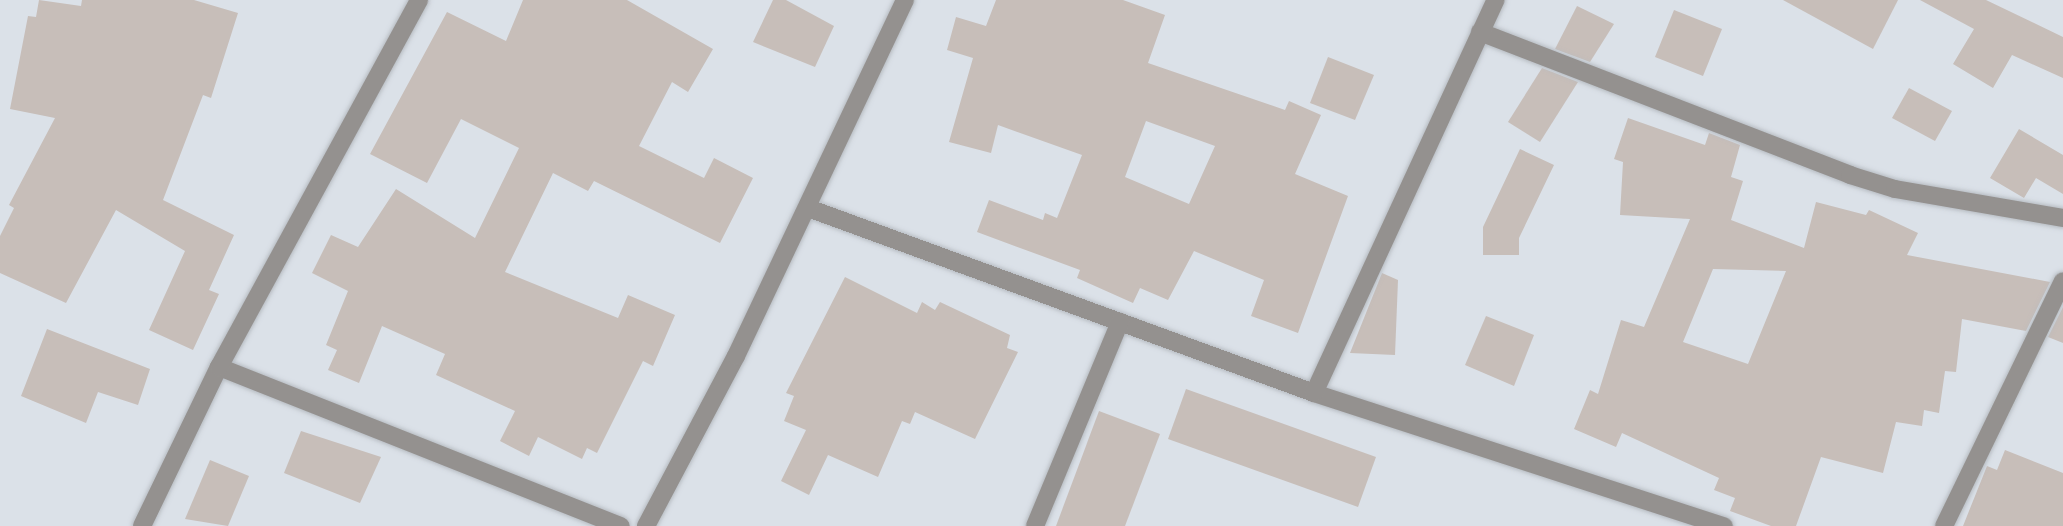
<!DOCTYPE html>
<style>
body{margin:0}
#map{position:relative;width:2063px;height:526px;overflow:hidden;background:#dbe1e8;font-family:"IBM Plex Serif",serif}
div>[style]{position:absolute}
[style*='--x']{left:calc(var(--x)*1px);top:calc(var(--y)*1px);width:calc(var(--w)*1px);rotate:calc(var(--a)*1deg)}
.building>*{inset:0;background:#c7beb9}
.roads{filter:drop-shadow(0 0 2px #b7bcc2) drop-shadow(0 0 2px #b7bcc2)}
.minor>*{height:18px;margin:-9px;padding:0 9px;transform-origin:9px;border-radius:9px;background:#94918f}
span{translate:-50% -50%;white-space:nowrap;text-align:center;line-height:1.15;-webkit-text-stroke:7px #e8eef6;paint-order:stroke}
</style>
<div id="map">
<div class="building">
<i style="clip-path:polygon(39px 0,81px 6px,82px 0,194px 0,238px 13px,211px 98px,203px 95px,163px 200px,234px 235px,209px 290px,219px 294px,193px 350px,149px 330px,185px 251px,116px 210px,66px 303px,0 273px,0 236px,14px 208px,9px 205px,55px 118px,10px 109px,28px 16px,36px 17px)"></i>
<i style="clip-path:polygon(523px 0,627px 0,713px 49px,688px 92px,672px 82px,639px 146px,704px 178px,714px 158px,753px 178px,720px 243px,594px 181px,588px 191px,553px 173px,505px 272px,618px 318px,628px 295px,675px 315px,653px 366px,643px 361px,597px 453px,587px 448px,582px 459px,538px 437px,529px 456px,500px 441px,515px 411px,436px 375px,445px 354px,382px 326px,359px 383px,328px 370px,337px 350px,326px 345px,348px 291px,312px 273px,331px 235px,358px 247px,396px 189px,475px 238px,519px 148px,461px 119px,427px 183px,370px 154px,447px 12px,506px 41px)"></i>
<i style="clip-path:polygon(773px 0,786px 0,834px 26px,815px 67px,753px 42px)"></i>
<i style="clip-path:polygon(evenodd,996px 0,1123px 0,1165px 15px,1148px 63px,1285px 110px,1289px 101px,1321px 115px,1295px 174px,1348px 196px,1298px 333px,1251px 316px,1264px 280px,1194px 251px,1168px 300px,1140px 288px,1133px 303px,1077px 278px,1080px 270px,977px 232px,989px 200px,1043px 220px,1045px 213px,1057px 218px,1082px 155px,998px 125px,991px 153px,949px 142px,973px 58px,947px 50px,956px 17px,986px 26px,996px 0,1146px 121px,1215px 146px,1189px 204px,1125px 177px,1146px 121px)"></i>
<i style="clip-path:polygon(1783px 0,1898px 0,1873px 49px)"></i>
<i style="clip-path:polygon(1920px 0,1986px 0,2063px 37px,2063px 78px,2012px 55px,1993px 88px,1953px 64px,1974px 29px)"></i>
<i style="clip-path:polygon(1577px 6px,1614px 24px,1590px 62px,1555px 49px)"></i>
<i style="clip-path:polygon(1674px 10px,1722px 29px,1703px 76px,1655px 57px)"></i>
<i style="clip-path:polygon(1328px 57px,1374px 75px,1355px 120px,1310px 103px)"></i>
<i style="clip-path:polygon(1542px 68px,1578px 82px,1540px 142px,1508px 122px)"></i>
<i style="clip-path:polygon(1909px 88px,1952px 111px,1935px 141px,1892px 118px)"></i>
<i style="clip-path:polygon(evenodd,1628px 118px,1705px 145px,1709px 133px,1740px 145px,1731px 177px,1743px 181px,1731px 220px,1804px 248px,1816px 202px,1866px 215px,1869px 210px,1918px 233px,1907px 255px,2050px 282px,2026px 331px,1962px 319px,1956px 372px,1945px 371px,1939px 413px,1924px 410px,1922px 426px,1896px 422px,1883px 473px,1821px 457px,1796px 526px,1771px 526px,1730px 511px,1735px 498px,1714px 490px,1719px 478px,1622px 433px,1616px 447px,1574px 429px,1590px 390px,1598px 394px,1621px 320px,1644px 327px,1690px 219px,1620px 215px,1623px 162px,1614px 159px,1628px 118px,1713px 269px,1786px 271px,1748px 364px,1683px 342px,1713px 269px)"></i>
<i style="clip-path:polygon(2019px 129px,2063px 155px,2063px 194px,2036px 178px,2024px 198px,1990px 178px)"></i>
<i style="clip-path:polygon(1520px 149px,1554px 165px,1519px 238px,1519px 255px,1483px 255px,1483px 227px)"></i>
<i style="clip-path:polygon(1382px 273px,1398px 280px,1395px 355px,1350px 353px)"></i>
<i style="clip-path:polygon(845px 277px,917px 313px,922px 302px,935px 310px,940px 302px,1010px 335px,1007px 348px,1018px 352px,975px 439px,915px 412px,910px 424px,902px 421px,878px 477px,828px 455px,809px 495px,781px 481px,806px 430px,784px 421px,794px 396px,786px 393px)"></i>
<i style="clip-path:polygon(2063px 307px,2063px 343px,2048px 337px)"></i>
<i style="clip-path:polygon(1486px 316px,1534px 335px,1514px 386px,1465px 365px)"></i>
<i style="clip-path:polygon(47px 329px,150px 369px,138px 405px,98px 392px,86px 423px,21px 396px)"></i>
<i style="clip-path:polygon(1186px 389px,1376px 457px,1358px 507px,1168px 439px)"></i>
<i style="clip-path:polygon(1099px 411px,1160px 434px,1125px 526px,1056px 526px)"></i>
<i style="clip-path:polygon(301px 431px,381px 457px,360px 503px,284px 473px)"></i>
<i style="clip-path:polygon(2005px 450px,2063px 473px,2063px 526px,1963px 526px,1987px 466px,1997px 470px)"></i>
<i style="clip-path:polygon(210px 460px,249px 476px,228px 526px,185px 519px)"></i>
</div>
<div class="roads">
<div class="minor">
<i style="--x:1480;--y:32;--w:397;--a:21.1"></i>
<i style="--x:1850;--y:175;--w:47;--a:17.3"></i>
<i style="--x:1895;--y:189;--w:170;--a:9.8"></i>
<i style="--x:808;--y:208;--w:539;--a:20.08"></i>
<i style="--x:1314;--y:393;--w:431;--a:18"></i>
<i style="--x:219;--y:367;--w:432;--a:21.6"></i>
<i style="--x:1314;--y:393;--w:433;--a:-65.2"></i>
<i style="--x:142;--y:526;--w:177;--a:-64.2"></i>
<i style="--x:219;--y:367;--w:418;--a:-61.4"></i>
<i style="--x:646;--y:526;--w:192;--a:-62.1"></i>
<i style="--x:736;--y:356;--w:394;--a:-64.6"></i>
<i style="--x:1035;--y:526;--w:221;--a:-67.4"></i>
<i style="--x:1944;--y:526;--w:272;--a:-64.1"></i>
</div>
</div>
</div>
